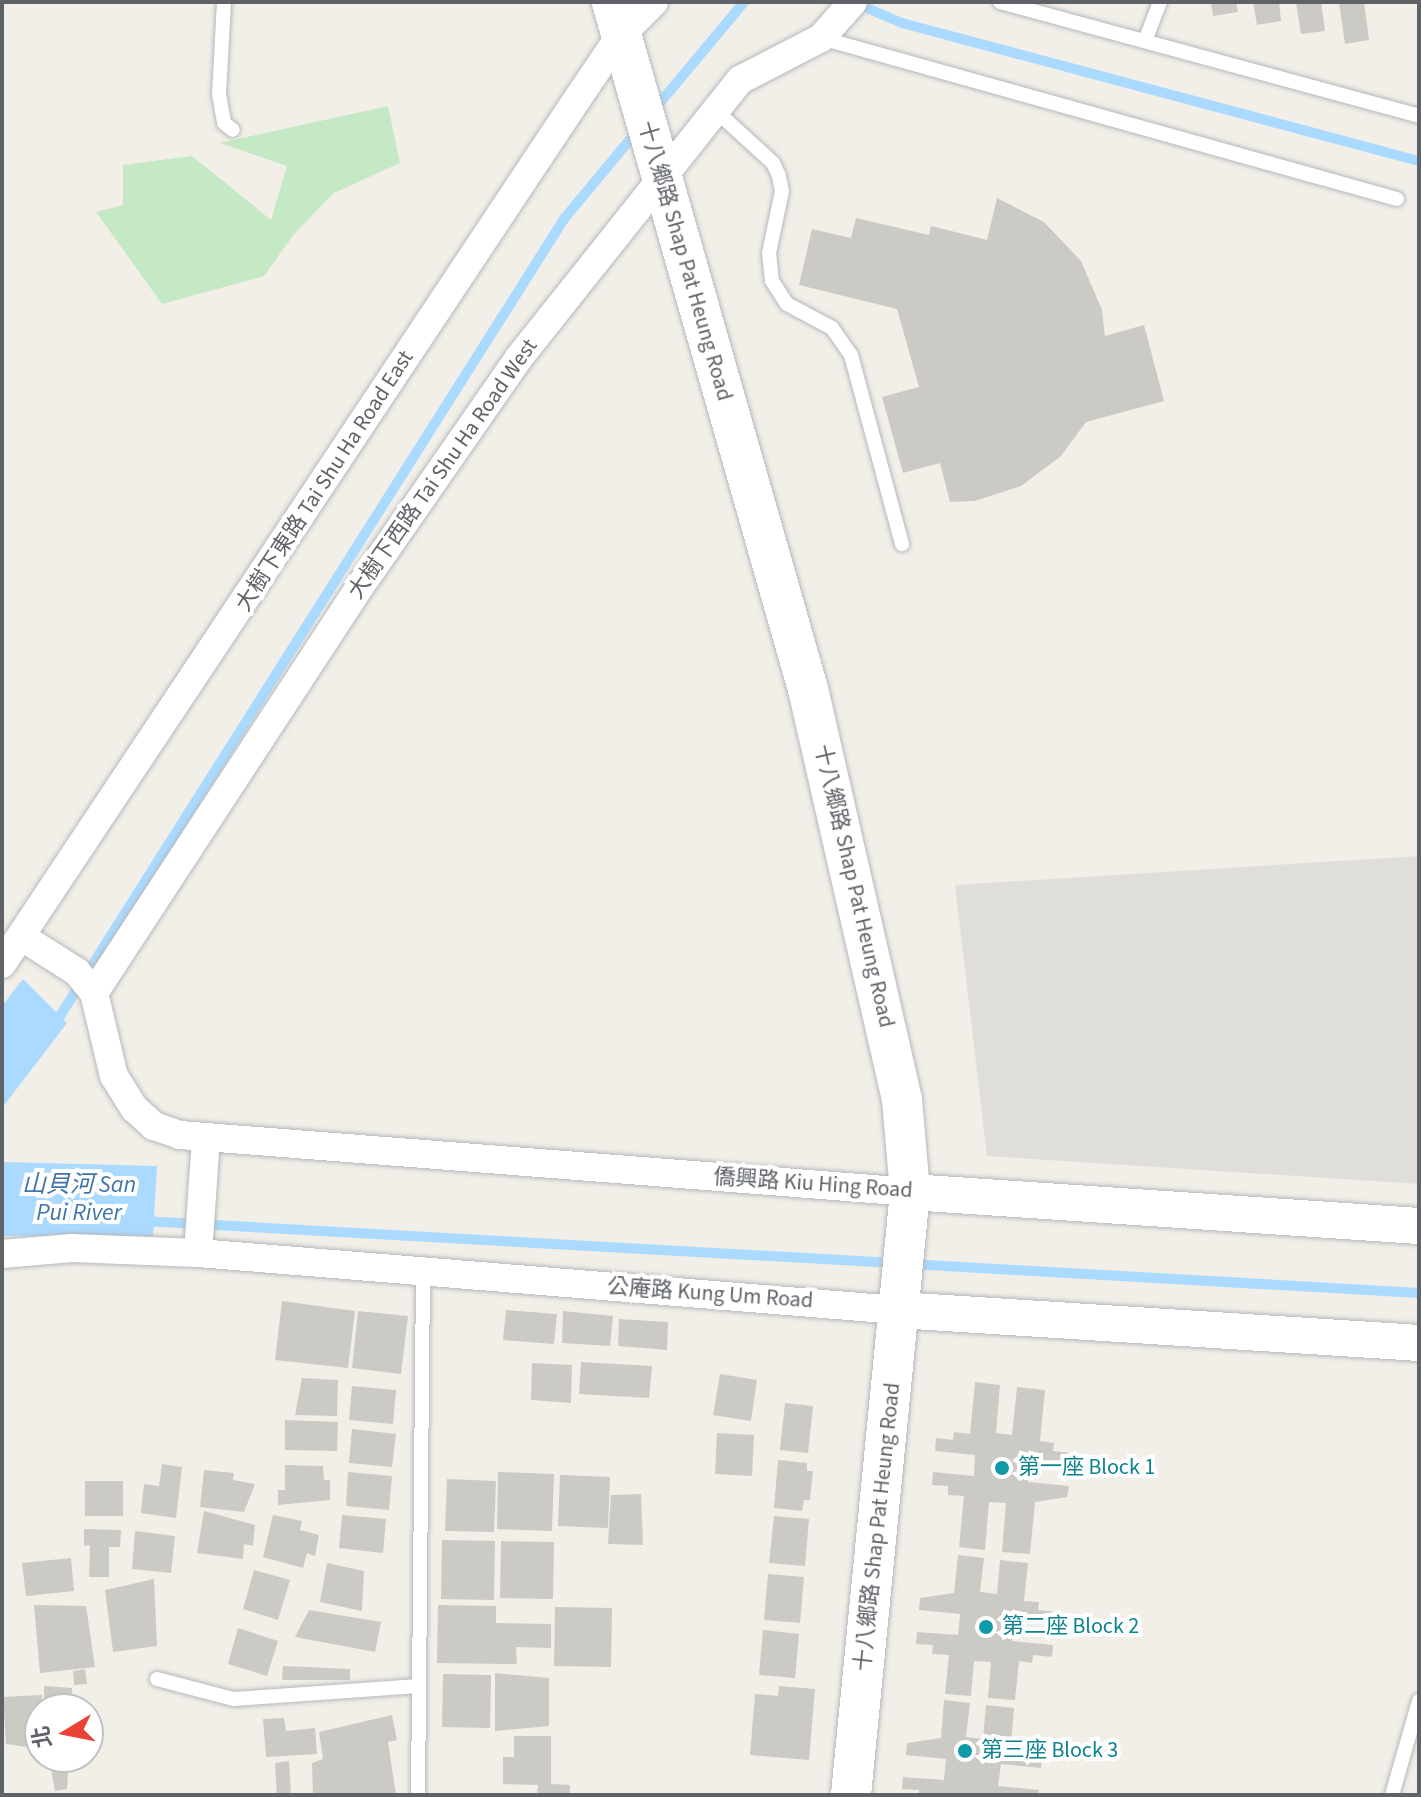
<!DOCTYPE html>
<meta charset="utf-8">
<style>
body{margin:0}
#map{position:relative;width:1421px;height:1797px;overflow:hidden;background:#f1efe8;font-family:"Source Sans 3","Noto Sans TC",sans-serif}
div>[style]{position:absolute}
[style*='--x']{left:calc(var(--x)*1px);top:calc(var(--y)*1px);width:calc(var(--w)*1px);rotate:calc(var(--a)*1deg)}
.industrial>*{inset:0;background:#e0deda}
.green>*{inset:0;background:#c5e8c5}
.water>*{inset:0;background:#aadaff}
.stream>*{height:10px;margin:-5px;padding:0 5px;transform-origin:5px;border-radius:5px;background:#aadaff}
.building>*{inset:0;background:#cccac5}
.roads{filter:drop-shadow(0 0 2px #b5b8bc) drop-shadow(0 0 2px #b5b8bc)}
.service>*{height:14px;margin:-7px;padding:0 7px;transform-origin:7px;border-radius:7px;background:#fff}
.minor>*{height:28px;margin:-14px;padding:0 14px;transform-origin:14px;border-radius:14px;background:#fff}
.tertiary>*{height:36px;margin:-18px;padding:0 18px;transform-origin:18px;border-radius:18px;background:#fff}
.secondary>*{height:40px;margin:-20px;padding:0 20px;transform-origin:20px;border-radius:20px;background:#fff}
.dots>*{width:22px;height:22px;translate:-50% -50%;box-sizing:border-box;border:4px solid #fff;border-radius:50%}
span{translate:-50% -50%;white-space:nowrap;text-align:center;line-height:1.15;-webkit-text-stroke:8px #fff;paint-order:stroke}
.street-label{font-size:22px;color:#5f6368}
.culture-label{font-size:22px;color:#0d838f}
.left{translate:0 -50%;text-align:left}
.water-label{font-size:24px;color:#4174aa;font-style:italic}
.frame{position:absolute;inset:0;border:4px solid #5f6368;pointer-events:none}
.north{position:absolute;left:24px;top:1693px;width:80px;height:80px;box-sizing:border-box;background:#fff;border:2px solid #bfc1c3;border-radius:50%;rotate:260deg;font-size:22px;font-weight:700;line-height:32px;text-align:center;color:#5f6368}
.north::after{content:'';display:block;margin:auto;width:28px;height:36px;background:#ea4335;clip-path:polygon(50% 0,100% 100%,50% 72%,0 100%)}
</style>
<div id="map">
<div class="industrial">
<i style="clip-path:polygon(1419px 856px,1419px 1184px,987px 1156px,955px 885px)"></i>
</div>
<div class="green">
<i style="clip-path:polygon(388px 106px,400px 163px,334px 193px,294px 234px,264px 276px,162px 304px,96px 212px,123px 205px,123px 165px,192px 156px,271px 220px,287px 166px,220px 143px)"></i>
</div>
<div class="water">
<i style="clip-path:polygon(23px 979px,67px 1023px,2px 1108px,2px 1006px)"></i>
<i style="clip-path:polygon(2px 1162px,157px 1166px,153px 1236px,2px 1236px)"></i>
</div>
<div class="stream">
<i style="--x:855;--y:3;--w:51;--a:23.1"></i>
<i style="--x:902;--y:23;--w:535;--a:14.95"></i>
<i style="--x:653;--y:111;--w:142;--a:-50.1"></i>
<i style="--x:53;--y:1027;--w:956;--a:-57.69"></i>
<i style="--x:564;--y:219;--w:116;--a:-50.3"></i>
<i style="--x:143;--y:1221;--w:752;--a:3.2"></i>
<i style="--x:910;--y:1264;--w:510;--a:3.26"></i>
</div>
<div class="building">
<i style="clip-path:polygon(1211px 2px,1236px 2px,1238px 12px,1213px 16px)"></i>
<i style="clip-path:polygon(1253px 2px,1279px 2px,1281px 21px,1257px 25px)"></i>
<i style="clip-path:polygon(1296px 2px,1321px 2px,1325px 31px,1301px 34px)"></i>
<i style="clip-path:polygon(1339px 2px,1364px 2px,1369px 40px,1345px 44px)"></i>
<i style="clip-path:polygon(997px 198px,1044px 222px,1081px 261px,1102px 310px,1105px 336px,1144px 325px,1164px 401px,1086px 422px,1061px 456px,1021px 486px,975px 501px,950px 502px,940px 463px,903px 473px,882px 397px,919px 387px,897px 309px,799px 285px,812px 229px,851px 238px,856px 218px,929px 235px,931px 226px,987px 240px)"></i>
<i style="clip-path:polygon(282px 1301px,355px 1311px,348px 1368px,275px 1360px)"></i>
<i style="clip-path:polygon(506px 1310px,557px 1314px,554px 1344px,503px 1340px)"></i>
<i style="clip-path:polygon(358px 1311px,408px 1316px,401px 1374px,352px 1368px)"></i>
<i style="clip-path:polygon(563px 1311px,613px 1316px,610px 1346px,562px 1343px)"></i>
<i style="clip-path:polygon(619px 1319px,668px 1322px,667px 1350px,618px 1346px)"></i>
<i style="clip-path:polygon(581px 1362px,652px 1366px,649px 1398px,579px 1394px)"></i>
<i style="clip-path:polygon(532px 1363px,572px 1365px,571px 1403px,531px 1400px)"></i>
<i style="clip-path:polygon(720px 1374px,757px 1380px,751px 1421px,713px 1415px)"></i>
<i style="clip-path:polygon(302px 1378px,338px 1380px,337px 1416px,295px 1415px)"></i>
<i style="clip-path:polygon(975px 1382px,1000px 1385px,996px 1433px,1012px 1435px,1017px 1387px,1045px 1390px,1040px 1441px,1054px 1443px,1053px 1451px,1071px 1453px,1070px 1464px,1030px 1460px,1028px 1482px,1069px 1486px,1067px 1497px,1035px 1502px,1030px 1554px,1002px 1552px,1006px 1503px,989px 1502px,985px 1550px,959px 1547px,964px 1496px,948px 1495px,948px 1486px,932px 1485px,933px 1472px,974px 1476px,975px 1455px,935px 1451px,936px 1438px,953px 1440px,954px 1432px,970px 1434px)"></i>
<i style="clip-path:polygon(352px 1386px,396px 1390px,393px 1424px,349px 1420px)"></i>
<i style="clip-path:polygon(785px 1403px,813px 1406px,808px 1453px,780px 1450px)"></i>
<i style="clip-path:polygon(285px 1420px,338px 1422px,337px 1451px,285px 1450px)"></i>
<i style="clip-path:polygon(352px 1429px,396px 1434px,392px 1467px,349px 1463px)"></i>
<i style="clip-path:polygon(717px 1433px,754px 1435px,752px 1476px,715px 1474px)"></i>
<i style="clip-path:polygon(778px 1460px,807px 1463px,807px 1471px,813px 1471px,810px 1500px,804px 1500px,802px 1511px,774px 1508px)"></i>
<i style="clip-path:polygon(162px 1464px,182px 1467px,176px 1518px,141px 1513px,144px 1484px,159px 1486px)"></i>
<i style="clip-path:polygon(285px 1465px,323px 1466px,324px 1480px,330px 1480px,330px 1500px,278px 1505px,278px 1490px,285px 1490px)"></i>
<i style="clip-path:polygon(204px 1470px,234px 1473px,233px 1480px,255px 1484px,244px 1512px,200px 1507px)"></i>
<i style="clip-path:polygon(348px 1472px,392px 1476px,389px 1510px,346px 1506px)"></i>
<i style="clip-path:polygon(498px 1472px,554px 1474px,552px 1531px,497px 1529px)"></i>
<i style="clip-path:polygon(560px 1475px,610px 1477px,608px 1528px,558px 1526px)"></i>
<i style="clip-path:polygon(447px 1479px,496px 1481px,494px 1532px,445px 1531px)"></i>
<i style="clip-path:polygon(85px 1481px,123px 1481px,123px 1516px,85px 1516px)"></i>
<i style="clip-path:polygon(641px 1494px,643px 1545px,608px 1544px,611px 1495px)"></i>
<i style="clip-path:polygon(204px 1511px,255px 1525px,253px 1546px,244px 1544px,243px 1559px,197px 1553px)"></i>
<i style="clip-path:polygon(273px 1515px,302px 1521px,300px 1530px,319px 1535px,315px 1556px,307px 1553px,303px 1568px,263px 1557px)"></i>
<i style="clip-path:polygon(342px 1515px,386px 1519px,383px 1553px,339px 1548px)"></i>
<i style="clip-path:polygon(774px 1516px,809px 1519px,805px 1566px,769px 1563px)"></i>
<i style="clip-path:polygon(84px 1529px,121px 1530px,120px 1547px,109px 1547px,109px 1577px,89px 1577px,90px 1545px,84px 1546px)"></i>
<i style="clip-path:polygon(135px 1531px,175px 1536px,171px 1573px,132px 1569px)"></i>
<i style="clip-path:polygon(442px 1540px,495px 1541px,494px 1600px,441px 1599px)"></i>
<i style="clip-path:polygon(501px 1541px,554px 1542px,553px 1599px,500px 1598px)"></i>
<i style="clip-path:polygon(958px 1555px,984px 1558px,980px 1592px,997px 1594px,1000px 1560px,1028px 1563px,1024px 1601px,1039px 1602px,1038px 1610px,1056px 1612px,1055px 1623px,1014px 1619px,1012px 1641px,1053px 1645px,1052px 1657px,1033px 1655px,1032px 1663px,1019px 1661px,1015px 1700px,988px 1698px,991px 1662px,974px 1661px,971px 1696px,945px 1694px,949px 1655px,932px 1654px,933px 1645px,916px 1644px,917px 1632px,958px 1635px,960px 1614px,919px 1610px,920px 1598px,954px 1593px)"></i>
<i style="clip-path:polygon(71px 1558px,74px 1591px,26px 1596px,22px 1563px)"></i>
<i style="clip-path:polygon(327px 1563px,364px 1571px,362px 1611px,320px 1602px)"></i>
<i style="clip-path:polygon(254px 1570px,290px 1580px,278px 1620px,243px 1609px)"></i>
<i style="clip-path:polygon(768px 1574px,804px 1577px,800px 1623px,764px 1620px)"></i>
<i style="clip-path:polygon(154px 1579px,157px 1646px,113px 1652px,105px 1590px)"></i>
<i style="clip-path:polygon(34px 1605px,86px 1606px,95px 1667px,40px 1673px)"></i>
<i style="clip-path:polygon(438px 1605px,496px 1606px,496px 1623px,551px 1624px,551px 1648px,516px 1647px,517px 1664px,437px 1663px)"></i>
<i style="clip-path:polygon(555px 1607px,612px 1608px,611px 1667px,554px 1666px)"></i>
<i style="clip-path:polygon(309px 1610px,381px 1622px,375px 1652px,295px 1637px)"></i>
<i style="clip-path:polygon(238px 1628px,278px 1641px,267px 1676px,228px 1664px)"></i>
<i style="clip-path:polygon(763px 1630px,799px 1634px,795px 1678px,759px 1675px)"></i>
<i style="clip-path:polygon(283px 1666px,350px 1669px,350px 1680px,282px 1680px)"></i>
<i style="clip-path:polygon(85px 1669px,87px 1684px,74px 1685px,73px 1671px)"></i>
<i style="clip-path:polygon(495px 1673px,549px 1678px,549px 1726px,495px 1731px)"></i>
<i style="clip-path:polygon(443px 1674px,491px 1675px,490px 1728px,442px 1727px)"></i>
<i style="clip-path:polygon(44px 1686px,72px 1688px,71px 1709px,44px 1709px)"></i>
<i style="clip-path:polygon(779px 1686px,815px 1689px,809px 1760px,750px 1755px,755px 1694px,778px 1696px)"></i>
<i style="clip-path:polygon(42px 1695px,40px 1749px,6px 1744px,3px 1697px)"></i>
<i style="clip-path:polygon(944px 1700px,970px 1703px,966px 1737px,983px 1739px,986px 1705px,1014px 1708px,1011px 1746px,1025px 1747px,1024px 1755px,1042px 1757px,1041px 1768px,1001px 1764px,998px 1786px,1039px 1790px,1039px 1795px,919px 1795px,919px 1790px,902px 1789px,903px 1777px,944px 1780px,946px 1759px,906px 1755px,907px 1743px,941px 1738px)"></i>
<i style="clip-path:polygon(392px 1715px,397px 1740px,388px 1742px,396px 1795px,313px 1795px,312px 1763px,323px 1759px,319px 1732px)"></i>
<i style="clip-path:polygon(284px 1718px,286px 1731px,315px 1728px,317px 1754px,266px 1757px,263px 1719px)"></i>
<i style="clip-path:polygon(514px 1736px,551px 1736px,551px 1784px,570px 1785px,570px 1795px,537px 1795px,538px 1785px,503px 1784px,503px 1757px,514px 1757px)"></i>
<i style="clip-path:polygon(49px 1757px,69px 1757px,67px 1789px,55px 1791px)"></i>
<i style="clip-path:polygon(289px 1761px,291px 1795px,277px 1795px,275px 1763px)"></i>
</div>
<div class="roads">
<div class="service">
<i style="--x:224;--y:2;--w:92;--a:93.1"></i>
<i style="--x:219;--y:94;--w:29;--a:80"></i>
<i style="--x:224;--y:123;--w:11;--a:38"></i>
<i style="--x:1000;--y:2;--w:434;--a:15.2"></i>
<i style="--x:821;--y:38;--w:598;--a:15.62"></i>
<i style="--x:1145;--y:41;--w:42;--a:-69"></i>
<i style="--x:715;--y:110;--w:79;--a:42.4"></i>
<i style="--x:773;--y:163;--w:14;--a:65"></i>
<i style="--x:779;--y:176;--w:15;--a:79"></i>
<i style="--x:782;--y:191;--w:63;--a:101.8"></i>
<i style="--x:769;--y:253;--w:28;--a:84"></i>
<i style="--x:772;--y:281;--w:27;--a:57"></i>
<i style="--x:787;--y:304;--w:51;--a:28.1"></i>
<i style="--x:832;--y:328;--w:33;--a:55"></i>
<i style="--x:851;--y:355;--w:196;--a:74.9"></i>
<i style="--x:157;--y:1679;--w:80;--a:14.6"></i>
<i style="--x:234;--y:1699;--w:185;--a:-4"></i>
<i style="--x:418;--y:1795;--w:523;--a:-89.45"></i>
<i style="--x:1392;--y:1795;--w:98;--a:-74"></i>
</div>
<div class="minor">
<i style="--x:22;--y:937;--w:65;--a:32.5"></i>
<i style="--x:77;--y:972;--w:27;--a:51"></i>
<i style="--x:94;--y:993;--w:85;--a:76.5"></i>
<i style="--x:114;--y:1076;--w:39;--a:58"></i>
<i style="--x:135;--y:1109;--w:25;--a:42"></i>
<i style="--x:154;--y:1126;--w:28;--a:19"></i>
<i style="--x:180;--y:1135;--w:732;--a:4.46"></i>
<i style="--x:2;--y:964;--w:1040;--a:-56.37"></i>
<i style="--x:578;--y:98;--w:75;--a:-55.9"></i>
<i style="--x:620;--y:36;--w:48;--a:-45"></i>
<i style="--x:94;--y:993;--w:496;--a:-56.8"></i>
<i style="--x:366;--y:578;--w:267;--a:-55.2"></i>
<i style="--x:518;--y:359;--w:357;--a:-51.5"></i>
<i style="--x:740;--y:80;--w:91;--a:-27.4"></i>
<i style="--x:821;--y:38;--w:48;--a:-48.4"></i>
<i style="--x:198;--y:1253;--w:115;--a:-86"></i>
<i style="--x:2;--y:1254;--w:70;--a:-4.9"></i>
<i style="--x:72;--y:1248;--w:126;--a:2.3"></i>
<i style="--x:198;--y:1253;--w:702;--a:4.66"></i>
</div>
<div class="tertiary">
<i style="--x:910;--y:1192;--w:510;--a:3.82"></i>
<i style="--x:898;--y:1310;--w:522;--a:3.62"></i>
</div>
<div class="secondary">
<i style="--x:612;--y:2;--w:714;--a:74.08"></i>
<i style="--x:808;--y:689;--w:422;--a:77.1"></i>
<i style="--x:902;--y:1100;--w:92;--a:85"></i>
<i style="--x:910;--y:1192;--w:606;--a:95.59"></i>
</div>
</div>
<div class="dots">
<i style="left:1002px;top:1468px;background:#0f9aa8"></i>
<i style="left:986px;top:1627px;background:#0f9aa8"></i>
<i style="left:965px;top:1751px;background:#0f9aa8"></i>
</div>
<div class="street-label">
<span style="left:685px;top:261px;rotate:74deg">十八鄉路 Shap Pat Heung Road</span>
<span style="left:443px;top:469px;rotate:-55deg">大樹下西路 Tai Shu Ha Road West</span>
<span style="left:325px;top:481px;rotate:-57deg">大樹下東路 Tai Shu Ha Road East</span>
<span style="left:854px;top:886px;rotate:77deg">十八鄉路 Shap Pat Heung Road</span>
<span style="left:813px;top:1184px;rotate:4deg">僑興路 Kiu Hing Road</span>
<span style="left:710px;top:1294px;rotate:4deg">公庵路 Kung Um Road</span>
<span style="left:878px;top:1527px;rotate:-84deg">十八鄉路 Shap Pat Heung Road</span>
</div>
<div class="culture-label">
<span class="left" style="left:1018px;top:1468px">第一座 Block 1</span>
<span class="left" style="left:1002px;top:1627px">第二座 Block 2</span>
<span class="left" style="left:981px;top:1751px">第三座 Block 3</span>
</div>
<div class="water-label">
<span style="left:79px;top:1199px">山貝河 San<br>Pui River</span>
</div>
<div class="frame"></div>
<div class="north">北</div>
</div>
